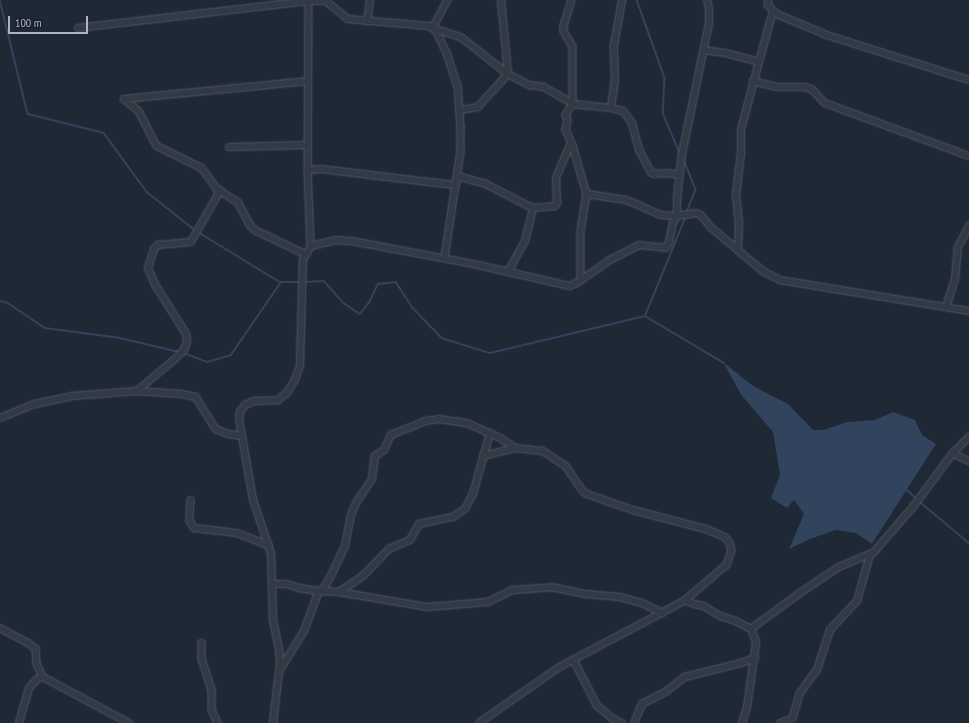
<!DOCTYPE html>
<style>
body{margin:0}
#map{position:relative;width:969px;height:723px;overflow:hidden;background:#1f2835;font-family:"PT Sans Narrow",sans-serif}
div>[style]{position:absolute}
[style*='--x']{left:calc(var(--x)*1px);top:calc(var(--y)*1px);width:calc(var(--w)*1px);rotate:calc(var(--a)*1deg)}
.water>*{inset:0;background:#32435d}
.stream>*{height:1.5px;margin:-0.75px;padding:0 0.75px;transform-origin:0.75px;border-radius:0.75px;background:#32435d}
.roads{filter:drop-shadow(0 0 1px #505764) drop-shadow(0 0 1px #505764)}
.minor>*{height:5.5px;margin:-2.75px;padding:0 2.75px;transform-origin:2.75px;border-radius:2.75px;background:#323a46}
span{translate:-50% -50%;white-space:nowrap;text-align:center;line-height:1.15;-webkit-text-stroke:3.5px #181f2a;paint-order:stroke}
.scale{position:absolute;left:8px;top:16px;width:80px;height:18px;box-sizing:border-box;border:2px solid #acb4c3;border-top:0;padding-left:5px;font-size:12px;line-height:14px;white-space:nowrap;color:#acb4c3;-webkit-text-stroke:3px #181f2a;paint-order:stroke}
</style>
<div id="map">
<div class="water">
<i style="clip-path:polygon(723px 362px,753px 386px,788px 404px,813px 430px,823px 430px,847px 422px,875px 420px,893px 412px,915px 420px,922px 435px,936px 444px,872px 544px,856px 533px,836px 530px,810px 539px,789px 549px,804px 514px,794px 500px,787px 508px,771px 498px,780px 475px,773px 432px,742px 396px)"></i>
</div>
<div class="stream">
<i style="--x:0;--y:0;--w:117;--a:76.2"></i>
<i style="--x:28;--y:114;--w:78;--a:14"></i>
<i style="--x:104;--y:133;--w:73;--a:53.9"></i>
<i style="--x:147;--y:192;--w:61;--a:38.4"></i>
<i style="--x:637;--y:0;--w:83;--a:70.3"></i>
<i style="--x:665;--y:78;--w:35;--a:93"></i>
<i style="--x:663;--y:113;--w:43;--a:67"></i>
<i style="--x:684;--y:160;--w:32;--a:68"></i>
<i style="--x:696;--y:190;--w:24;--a:112"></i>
<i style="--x:198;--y:232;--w:96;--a:31.4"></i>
<i style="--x:305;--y:282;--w:19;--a:-3"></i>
<i style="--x:324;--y:281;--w:30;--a:48"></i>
<i style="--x:344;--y:303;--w:19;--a:35"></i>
<i style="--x:360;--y:314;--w:16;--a:-52"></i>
<i style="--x:370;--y:301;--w:19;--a:-65"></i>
<i style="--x:378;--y:284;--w:18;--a:-6"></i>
<i style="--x:396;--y:282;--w:31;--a:57"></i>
<i style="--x:413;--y:308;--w:42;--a:46"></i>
<i style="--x:442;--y:338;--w:50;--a:17.4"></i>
<i style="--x:490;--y:353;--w:159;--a:-13.4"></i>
<i style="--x:645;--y:316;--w:92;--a:30.7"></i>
<i style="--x:0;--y:301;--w:8;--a:14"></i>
<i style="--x:8;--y:303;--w:45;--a:34"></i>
<i style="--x:45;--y:328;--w:76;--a:7.6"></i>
<i style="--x:120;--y:338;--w:62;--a:13.1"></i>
<i style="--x:645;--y:316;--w:108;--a:-67.7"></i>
<i style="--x:184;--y:353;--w:25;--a:21"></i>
<i style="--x:207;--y:362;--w:25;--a:-16"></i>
<i style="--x:231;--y:355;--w:88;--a:-55.6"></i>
<i style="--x:281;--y:282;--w:20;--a:0"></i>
<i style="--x:906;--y:489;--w:13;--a:42"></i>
<i style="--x:919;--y:501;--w:65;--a:40"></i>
</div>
<div class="roads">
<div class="minor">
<i style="--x:309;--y:0;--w:170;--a:90.3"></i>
<i style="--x:308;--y:170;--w:76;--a:87.7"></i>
<i style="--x:311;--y:246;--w:26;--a:-13"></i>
<i style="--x:336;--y:240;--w:16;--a:4"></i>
<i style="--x:352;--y:241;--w:124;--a:10.7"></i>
<i style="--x:474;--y:264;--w:98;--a:13"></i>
<i style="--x:569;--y:286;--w:9;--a:-21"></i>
<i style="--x:577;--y:283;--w:38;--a:-35"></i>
<i style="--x:608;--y:261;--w:35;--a:-27"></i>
<i style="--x:639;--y:245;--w:27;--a:6"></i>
<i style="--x:666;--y:248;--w:6;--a:-59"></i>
<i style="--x:669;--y:243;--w:20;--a:-79"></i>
<i style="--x:673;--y:223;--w:8;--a:-60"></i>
<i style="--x:677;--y:216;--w:19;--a:-9"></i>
<i style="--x:696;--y:213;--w:5;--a:22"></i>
<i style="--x:701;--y:215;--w:17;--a:50"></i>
<i style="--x:712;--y:228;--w:67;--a:40.1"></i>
<i style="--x:763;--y:271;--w:19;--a:28"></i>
<i style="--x:780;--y:280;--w:192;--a:9.3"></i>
<i style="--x:448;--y:0;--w:32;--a:118"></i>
<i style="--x:433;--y:28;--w:29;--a:18"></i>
<i style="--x:461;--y:37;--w:60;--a:38.2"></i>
<i style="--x:508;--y:74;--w:25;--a:27"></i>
<i style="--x:530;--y:85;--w:14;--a:8"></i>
<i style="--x:544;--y:87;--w:34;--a:30"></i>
<i style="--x:573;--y:104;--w:38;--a:6"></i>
<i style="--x:611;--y:108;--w:12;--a:14"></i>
<i style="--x:623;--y:111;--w:14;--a:51"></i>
<i style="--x:632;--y:122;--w:30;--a:75"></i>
<i style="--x:640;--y:151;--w:24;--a:62"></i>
<i style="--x:651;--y:172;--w:4;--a:27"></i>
<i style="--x:655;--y:174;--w:13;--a:-4"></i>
<i style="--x:668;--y:173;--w:11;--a:10"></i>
<i style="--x:572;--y:0;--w:28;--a:107"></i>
<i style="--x:564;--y:27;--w:4;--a:90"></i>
<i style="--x:564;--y:31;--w:18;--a:61"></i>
<i style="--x:573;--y:47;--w:57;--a:90"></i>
<i style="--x:573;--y:104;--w:13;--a:122"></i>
<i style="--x:566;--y:115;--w:6;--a:72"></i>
<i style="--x:568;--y:121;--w:9;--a:103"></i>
<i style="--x:566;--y:130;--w:17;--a:66"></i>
<i style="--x:573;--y:146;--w:50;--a:73.7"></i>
<i style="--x:587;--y:194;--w:37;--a:99"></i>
<i style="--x:581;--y:231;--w:49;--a:90"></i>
<i style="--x:769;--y:0;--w:5;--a:101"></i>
<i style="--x:768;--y:5;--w:13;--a:45"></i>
<i style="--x:777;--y:14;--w:54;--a:22.8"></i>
<i style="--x:827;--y:35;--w:149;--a:17.6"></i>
<i style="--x:367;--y:22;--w:22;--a:-82"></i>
<i style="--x:78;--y:28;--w:233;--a:-6.7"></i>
<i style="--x:309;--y:1;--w:17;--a:0"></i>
<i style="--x:326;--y:1;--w:28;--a:39"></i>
<i style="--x:348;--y:19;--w:81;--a:4.9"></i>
<i style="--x:429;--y:26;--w:4;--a:27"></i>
<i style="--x:433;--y:28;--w:6;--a:45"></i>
<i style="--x:437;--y:32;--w:26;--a:65"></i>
<i style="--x:448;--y:56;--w:32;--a:72"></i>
<i style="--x:458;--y:86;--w:42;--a:85.9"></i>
<i style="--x:461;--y:128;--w:23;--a:90"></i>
<i style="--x:461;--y:151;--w:108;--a:98.5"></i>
<i style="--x:704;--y:50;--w:22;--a:8"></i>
<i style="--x:726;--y:53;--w:34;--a:15"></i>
<i style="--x:759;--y:62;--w:53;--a:-74.6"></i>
<i style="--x:753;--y:81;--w:25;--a:14"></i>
<i style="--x:777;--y:87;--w:28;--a:0"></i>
<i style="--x:805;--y:87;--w:7;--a:16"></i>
<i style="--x:812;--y:89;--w:19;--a:47"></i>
<i style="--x:825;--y:103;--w:153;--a:20.2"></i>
<i style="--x:124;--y:99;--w:19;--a:39"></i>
<i style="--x:139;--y:111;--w:39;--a:63"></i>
<i style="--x:157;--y:146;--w:50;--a:26.1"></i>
<i style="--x:202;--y:168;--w:26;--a:54"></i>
<i style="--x:217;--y:189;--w:25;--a:32"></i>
<i style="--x:238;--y:202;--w:26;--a:62"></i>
<i style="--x:250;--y:225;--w:7;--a:45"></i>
<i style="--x:255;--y:230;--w:55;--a:25.6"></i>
<i style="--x:124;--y:99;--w:185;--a:-5.6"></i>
<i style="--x:611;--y:108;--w:27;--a:-82"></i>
<i style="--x:615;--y:81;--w:35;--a:-92"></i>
<i style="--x:614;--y:46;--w:47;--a:-80.1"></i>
<i style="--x:460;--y:110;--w:18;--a:-9"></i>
<i style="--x:478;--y:107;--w:45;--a:-47.7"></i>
<i style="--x:508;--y:74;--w:74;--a:-95.4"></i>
<i style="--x:229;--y:147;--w:79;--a:-1.5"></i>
<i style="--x:308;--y:170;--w:13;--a:-4"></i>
<i style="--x:321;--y:169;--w:136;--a:6.8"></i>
<i style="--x:457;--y:176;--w:30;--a:15"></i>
<i style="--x:486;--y:184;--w:53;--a:27.1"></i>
<i style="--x:587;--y:194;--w:40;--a:8.5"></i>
<i style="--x:627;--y:200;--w:36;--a:24"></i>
<i style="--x:660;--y:215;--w:17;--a:3"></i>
<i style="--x:677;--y:216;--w:17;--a:-90"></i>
<i style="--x:677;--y:199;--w:45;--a:-83.7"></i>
<i style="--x:682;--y:154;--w:133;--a:-78.3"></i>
<i style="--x:709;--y:24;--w:15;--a:-90"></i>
<i style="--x:709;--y:9;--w:9;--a:-103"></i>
<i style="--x:738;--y:250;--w:26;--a:-88"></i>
<i style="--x:739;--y:224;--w:29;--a:-96"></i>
<i style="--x:736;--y:195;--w:42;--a:-83.2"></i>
<i style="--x:741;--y:153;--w:23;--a:-90"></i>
<i style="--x:741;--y:130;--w:70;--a:-75.2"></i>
<i style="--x:508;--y:272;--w:35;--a:-61"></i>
<i style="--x:525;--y:241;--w:34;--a:-76"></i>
<i style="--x:533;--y:208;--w:22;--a:-5"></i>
<i style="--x:555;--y:206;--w:4;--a:-56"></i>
<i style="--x:557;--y:203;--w:25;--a:-92"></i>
<i style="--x:556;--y:178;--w:38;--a:-67"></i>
<i style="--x:946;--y:307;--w:28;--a:-72"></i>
<i style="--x:955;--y:280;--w:33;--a:-85"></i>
<i style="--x:958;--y:247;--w:24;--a:-62"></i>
<i style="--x:137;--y:391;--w:51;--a:-40.2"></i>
<i style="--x:176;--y:358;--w:11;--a:-45"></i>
<i style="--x:184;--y:350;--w:9;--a:-69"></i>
<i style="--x:187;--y:342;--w:8;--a:-97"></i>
<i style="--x:186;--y:334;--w:58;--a:-122.3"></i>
<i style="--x:155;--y:285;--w:18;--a:-112"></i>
<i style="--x:148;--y:268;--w:20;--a:-72"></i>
<i style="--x:154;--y:249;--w:6;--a:-45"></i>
<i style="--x:158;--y:245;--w:33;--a:-5"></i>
<i style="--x:191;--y:242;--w:59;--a:-60.4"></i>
<i style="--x:0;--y:418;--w:38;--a:-22"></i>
<i style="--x:35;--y:404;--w:38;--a:-12"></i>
<i style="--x:72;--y:396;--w:65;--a:-4.4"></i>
<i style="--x:137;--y:391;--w:45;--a:3.8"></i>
<i style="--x:182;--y:394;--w:14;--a:12"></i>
<i style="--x:196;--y:397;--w:38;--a:58"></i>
<i style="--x:216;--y:429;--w:13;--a:23"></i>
<i style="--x:228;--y:434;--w:14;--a:8"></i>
<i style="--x:953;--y:453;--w:23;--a:-45"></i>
<i style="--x:483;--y:456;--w:33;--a:-14"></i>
<i style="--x:191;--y:500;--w:21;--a:93"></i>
<i style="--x:190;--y:521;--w:8;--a:60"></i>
<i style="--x:194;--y:528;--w:43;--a:6.6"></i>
<i style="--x:237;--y:533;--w:34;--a:21"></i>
<i style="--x:272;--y:584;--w:15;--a:0"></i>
<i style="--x:287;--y:584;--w:13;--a:18"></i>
<i style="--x:299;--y:588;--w:20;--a:9"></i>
<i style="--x:319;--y:591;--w:20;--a:3"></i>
<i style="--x:339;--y:592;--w:30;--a:-34"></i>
<i style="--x:364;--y:575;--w:36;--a:-46"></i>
<i style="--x:389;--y:549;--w:23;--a:-23"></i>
<i style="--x:410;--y:540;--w:18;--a:-61"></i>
<i style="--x:419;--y:524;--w:35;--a:-12"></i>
<i style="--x:453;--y:517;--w:14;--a:-34"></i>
<i style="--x:465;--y:509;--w:17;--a:-62"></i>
<i style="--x:473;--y:494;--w:63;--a:-74.4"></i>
<i style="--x:339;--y:592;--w:90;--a:9.6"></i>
<i style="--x:428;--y:607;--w:60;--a:-4.8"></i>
<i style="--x:488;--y:602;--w:28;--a:-26"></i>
<i style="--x:513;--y:590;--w:39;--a:-4"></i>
<i style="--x:552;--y:587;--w:35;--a:12"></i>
<i style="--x:586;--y:594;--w:34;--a:5"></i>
<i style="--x:620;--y:597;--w:23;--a:15"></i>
<i style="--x:642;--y:603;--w:23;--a:25"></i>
<i style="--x:0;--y:628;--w:34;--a:28"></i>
<i style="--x:30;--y:644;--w:8;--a:40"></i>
<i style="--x:36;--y:649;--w:15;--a:86"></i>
<i style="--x:37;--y:664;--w:14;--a:65"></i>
<i style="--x:202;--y:643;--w:16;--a:90"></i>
<i style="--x:202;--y:659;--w:32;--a:72"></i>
<i style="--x:212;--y:689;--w:21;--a:90"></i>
<i style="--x:212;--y:710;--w:14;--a:65"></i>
<i style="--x:574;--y:660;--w:51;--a:62.9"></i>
<i style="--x:597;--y:705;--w:20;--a:41"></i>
<i style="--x:612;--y:718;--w:11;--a:27"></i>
<i style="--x:280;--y:670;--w:46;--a:-58.4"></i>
<i style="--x:304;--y:631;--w:43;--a:-69.4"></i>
<i style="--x:319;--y:591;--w:6;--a:-31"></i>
<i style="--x:324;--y:588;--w:14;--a:-60"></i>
<i style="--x:331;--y:576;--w:33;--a:-65"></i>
<i style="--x:345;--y:546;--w:32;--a:-79"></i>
<i style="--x:351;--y:515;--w:13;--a:-67"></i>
<i style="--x:356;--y:503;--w:29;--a:-56"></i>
<i style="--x:372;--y:479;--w:23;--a:-83"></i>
<i style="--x:375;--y:456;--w:11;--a:-34"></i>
<i style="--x:384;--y:450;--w:17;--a:-65"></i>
<i style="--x:391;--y:435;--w:37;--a:-22"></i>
<i style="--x:425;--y:421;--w:14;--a:-8"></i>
<i style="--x:439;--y:419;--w:28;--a:8"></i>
<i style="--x:467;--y:423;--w:37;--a:24"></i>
<i style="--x:501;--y:438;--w:17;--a:36"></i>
<i style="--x:515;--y:448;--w:28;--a:6"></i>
<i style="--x:543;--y:451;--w:27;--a:33"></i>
<i style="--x:566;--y:466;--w:30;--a:56"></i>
<i style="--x:583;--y:491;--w:5;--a:37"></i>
<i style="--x:587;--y:494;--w:49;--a:19.2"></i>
<i style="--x:633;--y:510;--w:75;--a:14.6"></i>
<i style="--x:706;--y:529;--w:21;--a:23"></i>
<i style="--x:725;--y:537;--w:8;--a:50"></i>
<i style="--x:730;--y:543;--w:7;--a:74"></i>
<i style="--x:732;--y:550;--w:16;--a:108"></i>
<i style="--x:727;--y:565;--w:54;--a:139.5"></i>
<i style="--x:19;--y:723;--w:36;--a:-74"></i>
<i style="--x:29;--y:688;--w:12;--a:-48"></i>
<i style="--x:37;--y:679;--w:6;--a:-18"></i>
<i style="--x:43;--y:677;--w:98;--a:28.1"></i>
<i style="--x:273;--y:723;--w:60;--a:-83.3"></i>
<i style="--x:280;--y:663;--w:14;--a:-94"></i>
<i style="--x:279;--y:649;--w:30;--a:-102"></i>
<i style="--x:273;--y:620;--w:66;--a:-91.7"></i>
<i style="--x:271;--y:554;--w:57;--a:-108.4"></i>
<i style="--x:253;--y:500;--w:82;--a:-99.8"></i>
<i style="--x:239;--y:419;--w:7;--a:-82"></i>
<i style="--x:240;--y:412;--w:9;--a:-54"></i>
<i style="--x:245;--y:405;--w:10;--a:-24"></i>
<i style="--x:254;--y:401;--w:24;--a:-2"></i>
<i style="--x:278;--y:400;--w:11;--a:-38"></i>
<i style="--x:287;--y:393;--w:13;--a:-58"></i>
<i style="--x:294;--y:382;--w:17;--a:-69"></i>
<i style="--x:300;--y:366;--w:106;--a:-88.4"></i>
<i style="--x:303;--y:260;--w:16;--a:-60"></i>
<i style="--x:479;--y:723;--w:96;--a:-34.8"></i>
<i style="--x:558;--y:668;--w:145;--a:-28"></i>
<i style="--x:686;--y:600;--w:9;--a:27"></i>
<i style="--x:694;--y:604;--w:10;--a:11"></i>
<i style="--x:704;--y:606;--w:19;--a:32"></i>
<i style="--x:720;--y:616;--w:17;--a:17"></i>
<i style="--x:736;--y:621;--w:17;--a:28"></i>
<i style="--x:751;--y:629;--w:61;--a:-36.3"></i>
<i style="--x:800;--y:593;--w:47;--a:-33.7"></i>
<i style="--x:839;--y:567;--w:38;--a:-23"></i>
<i style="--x:874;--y:552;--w:60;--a:-49.1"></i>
<i style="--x:913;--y:507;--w:67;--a:-53.5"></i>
<i style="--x:953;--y:453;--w:18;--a:27"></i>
<i style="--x:634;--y:723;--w:21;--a:-67"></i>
<i style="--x:642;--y:704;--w:28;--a:-27"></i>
<i style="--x:667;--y:691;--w:23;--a:-38"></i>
<i style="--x:685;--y:677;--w:58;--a:-14"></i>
<i style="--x:741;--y:663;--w:15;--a:-20"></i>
<i style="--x:742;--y:723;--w:16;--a:-72"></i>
<i style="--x:747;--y:708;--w:67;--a:-82.2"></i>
<i style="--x:756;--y:642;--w:14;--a:-111"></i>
<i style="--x:780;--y:723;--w:12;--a:-20"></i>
<i style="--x:791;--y:719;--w:3;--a:-45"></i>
<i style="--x:793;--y:717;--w:25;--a:-74"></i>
<i style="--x:800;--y:693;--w:29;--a:-54"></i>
<i style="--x:817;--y:670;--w:42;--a:-72"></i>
<i style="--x:830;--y:630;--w:40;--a:-47"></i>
<i style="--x:857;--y:601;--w:48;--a:-74.2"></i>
</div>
</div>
<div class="scale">100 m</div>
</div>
